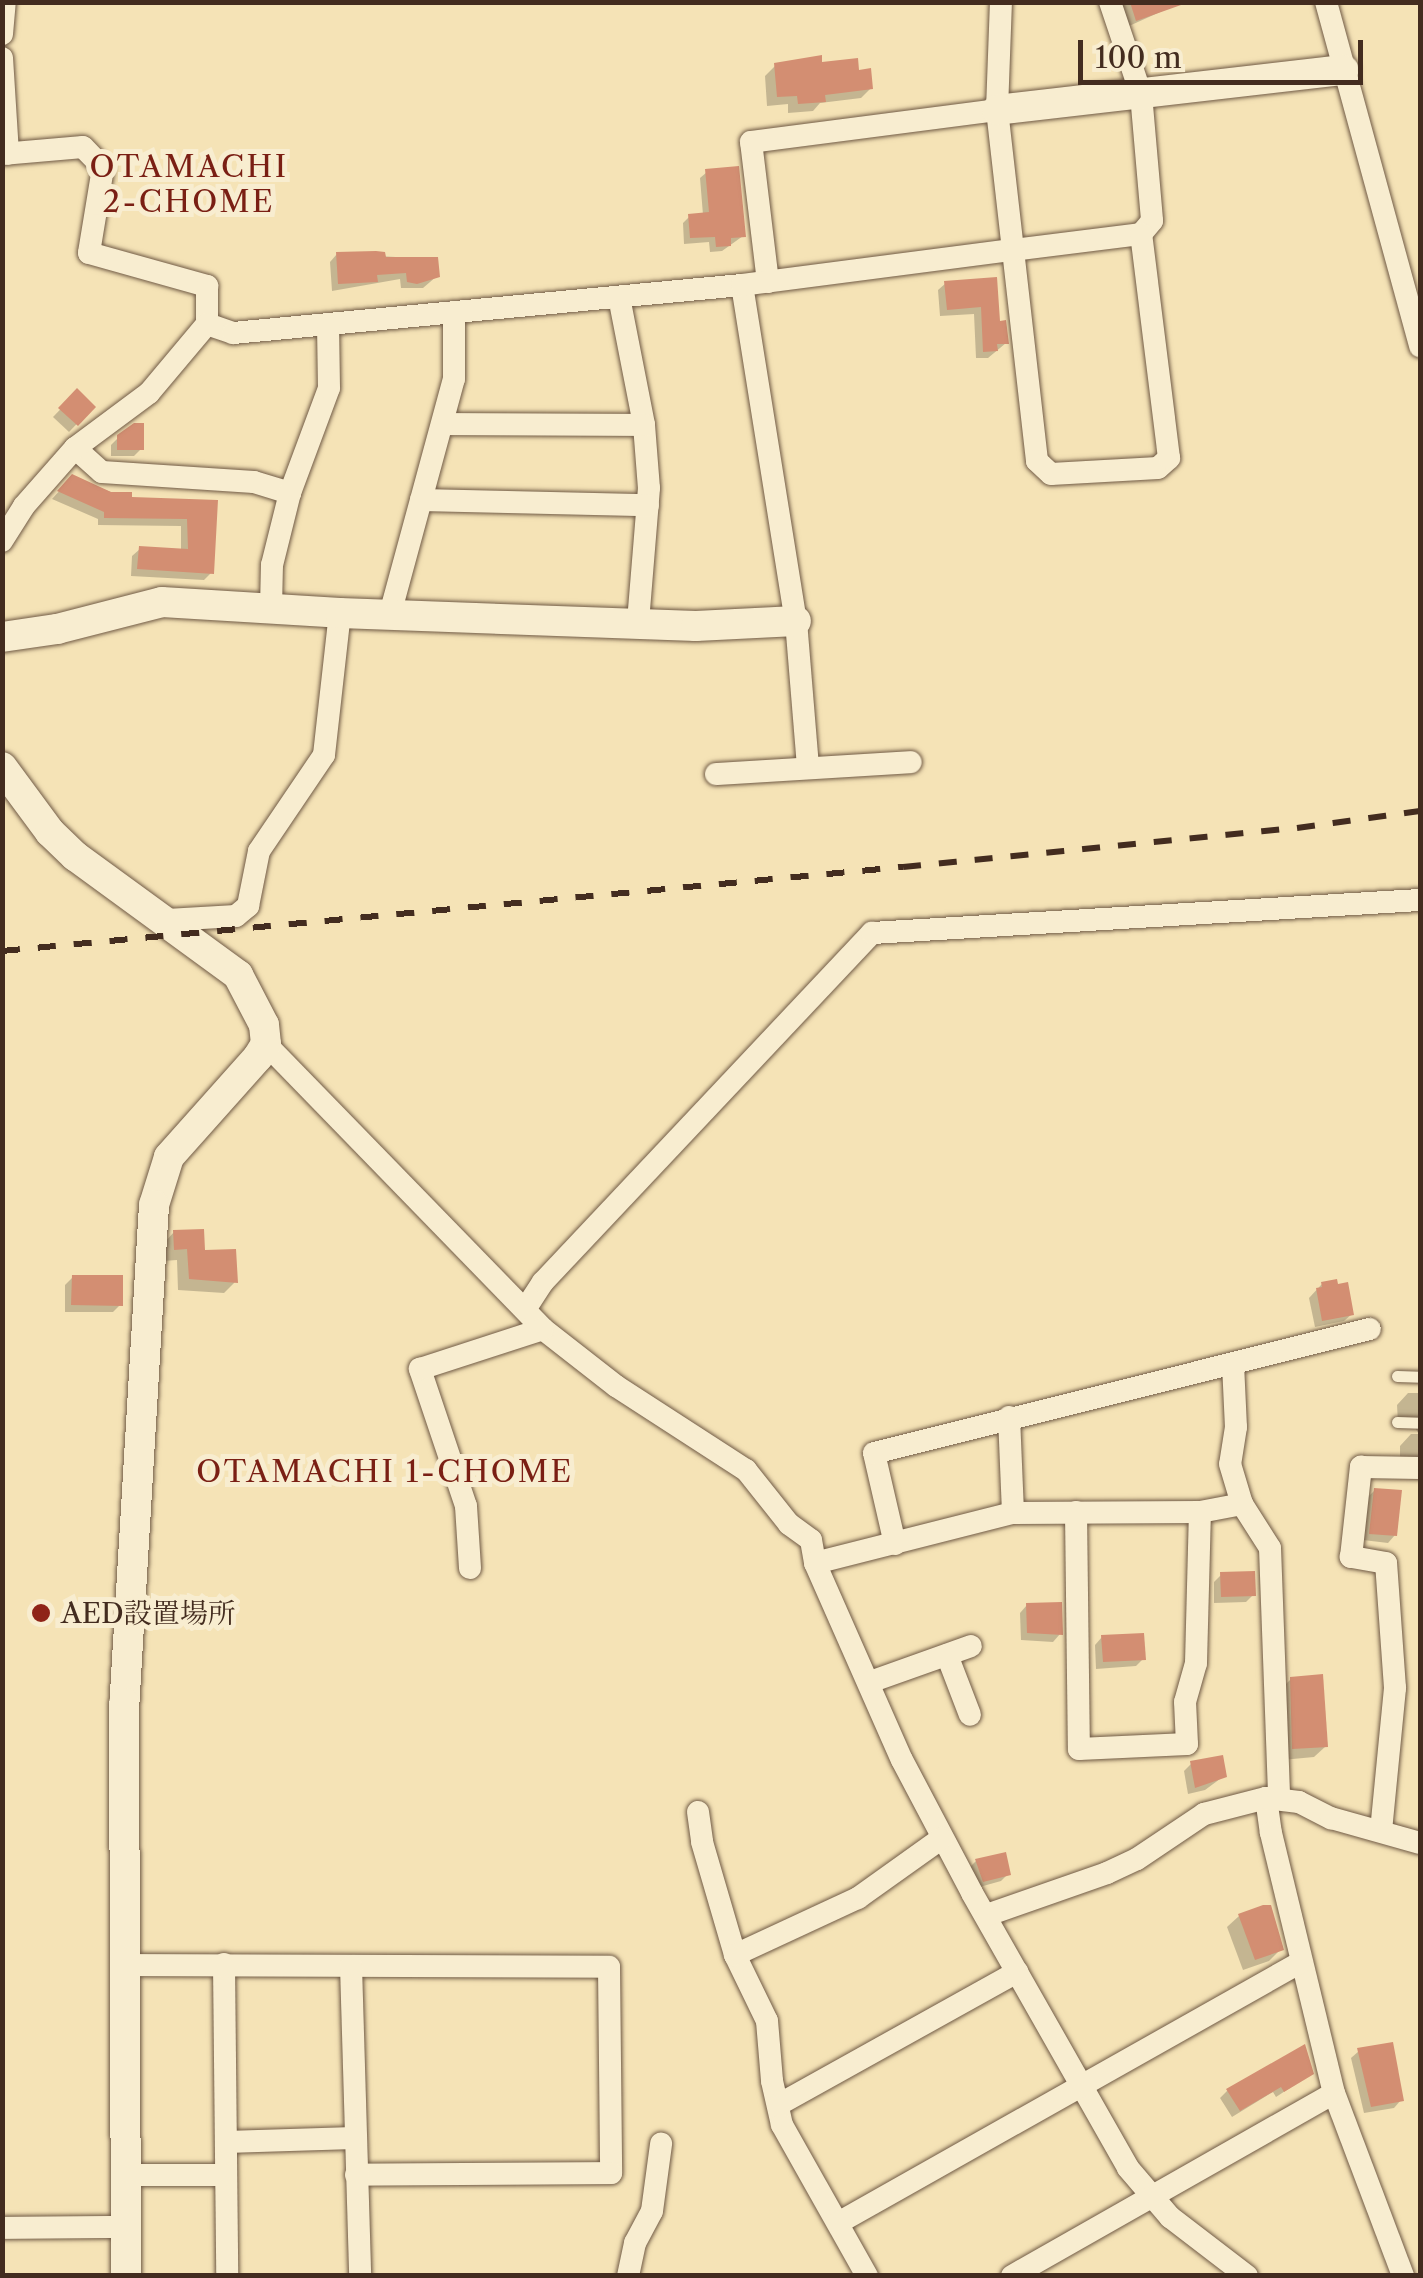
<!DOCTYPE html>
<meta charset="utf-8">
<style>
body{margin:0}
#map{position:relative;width:1423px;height:2278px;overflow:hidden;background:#f5e3b6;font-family:"Libre Caslon Text","Noto Serif JP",serif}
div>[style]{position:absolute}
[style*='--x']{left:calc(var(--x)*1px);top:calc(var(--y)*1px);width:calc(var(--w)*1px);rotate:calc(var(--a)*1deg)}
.shadow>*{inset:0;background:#0003}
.building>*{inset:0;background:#d38e72}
.roads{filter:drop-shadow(0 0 2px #705a45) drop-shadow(0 0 2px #705a45)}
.lane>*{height:11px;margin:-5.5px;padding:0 5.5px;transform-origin:5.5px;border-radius:5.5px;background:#f8edd0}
.street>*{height:22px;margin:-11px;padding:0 11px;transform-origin:11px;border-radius:11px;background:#f8edd0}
.secondary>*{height:30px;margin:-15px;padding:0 15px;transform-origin:15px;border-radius:15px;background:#f8edd0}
.rail>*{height:6px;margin-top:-3px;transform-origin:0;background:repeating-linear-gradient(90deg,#432c1f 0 18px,transparent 0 36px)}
.dots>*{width:28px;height:28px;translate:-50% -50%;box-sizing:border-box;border:5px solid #f8edd0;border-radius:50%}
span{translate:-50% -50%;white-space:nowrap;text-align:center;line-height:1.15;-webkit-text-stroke:10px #f8edd0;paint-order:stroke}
.poi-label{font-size:28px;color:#432c1f}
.left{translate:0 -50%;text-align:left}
.neighbourhood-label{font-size:30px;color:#7a1f14;letter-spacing:2.5px}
.frame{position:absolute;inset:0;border:5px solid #432c1f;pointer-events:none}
.scale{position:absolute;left:1078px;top:40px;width:285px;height:45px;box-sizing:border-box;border:5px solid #432c1f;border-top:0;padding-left:12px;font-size:30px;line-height:35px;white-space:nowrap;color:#432c1f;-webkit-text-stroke:8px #f8edd0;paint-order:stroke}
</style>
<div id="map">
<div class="shadow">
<i style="clip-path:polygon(1121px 2px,1167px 2px,1169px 8px,1129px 26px)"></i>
<i style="clip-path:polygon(820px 65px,857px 72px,871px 88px,861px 98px,820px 103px,813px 111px,788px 113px,788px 104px,767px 106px,765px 76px,775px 66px)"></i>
<i style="clip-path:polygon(707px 172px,743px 236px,722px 251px,710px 252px,709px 242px,684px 244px,683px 223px,690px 216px,703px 215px,700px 178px)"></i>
<i style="clip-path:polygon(337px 254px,435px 259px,437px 276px,423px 288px,401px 288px,400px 279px,332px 291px,330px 262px)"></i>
<i style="clip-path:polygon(995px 279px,998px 323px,1006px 343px,988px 358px,976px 358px,974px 314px,940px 316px,938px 290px,946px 283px)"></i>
<i style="clip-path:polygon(77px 392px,93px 407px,69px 432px,53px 417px)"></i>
<i style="clip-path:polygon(119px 437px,142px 448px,134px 456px,111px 456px,111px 445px)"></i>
<i style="clip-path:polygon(72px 477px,129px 499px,216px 503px,212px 572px,204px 580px,131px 576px,132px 556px,140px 549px,181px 552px,181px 526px,98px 525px,98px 519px,52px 499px)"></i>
<i style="clip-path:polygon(174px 1232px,235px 1282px,224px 1293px,178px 1290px,177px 1260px,163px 1261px,163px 1244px)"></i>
<i style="clip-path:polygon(73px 1277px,120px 1305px,113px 1312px,65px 1312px,65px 1285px)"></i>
<i style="clip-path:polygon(1322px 1284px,1352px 1314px,1344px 1321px,1315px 1327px,1309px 1298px)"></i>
<i style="clip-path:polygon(1408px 1393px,1420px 1393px,1420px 1470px,1400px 1464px,1400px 1446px,1411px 1434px,1419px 1434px,1413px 1425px,1398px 1423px,1397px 1405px)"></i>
<i style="clip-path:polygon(1375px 1490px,1395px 1535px,1388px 1543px,1363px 1540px,1367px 1498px)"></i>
<i style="clip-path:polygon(1221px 1575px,1253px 1595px,1246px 1602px,1214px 1603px,1214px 1582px)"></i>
<i style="clip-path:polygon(1027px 1605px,1060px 1634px,1053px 1642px,1021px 1640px,1020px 1613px)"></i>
<i style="clip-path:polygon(1102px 1637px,1143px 1659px,1136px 1666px,1096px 1669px,1095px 1645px)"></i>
<i style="clip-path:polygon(1291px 1679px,1326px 1746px,1314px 1757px,1282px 1760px,1279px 1691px)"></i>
<i style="clip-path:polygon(1191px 1764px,1224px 1776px,1205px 1790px,1188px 1794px,1184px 1771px)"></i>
<i style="clip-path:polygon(976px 1861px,1008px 1874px,1001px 1881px,976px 1888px,969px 1868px)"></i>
<i style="clip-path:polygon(1239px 1916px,1281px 1949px,1269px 1961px,1243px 1970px,1227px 1927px)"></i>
<i style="clip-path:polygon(1359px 2051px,1401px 2100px,1394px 2108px,1364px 2113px,1351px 2058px)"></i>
<i style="clip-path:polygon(1311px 2074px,1276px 2097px,1273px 2092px,1232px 2117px,1220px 2098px,1227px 2091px)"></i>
</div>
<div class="building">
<i style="clip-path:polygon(1130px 2px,1181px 2px,1181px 5px,1136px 21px)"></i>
<i style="clip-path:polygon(822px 55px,822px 62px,858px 58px,859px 70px,871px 68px,873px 89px,825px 95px,826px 102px,798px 104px,797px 96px,777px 97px,774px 63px)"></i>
<i style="clip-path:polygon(739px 166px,746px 237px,731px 238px,731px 246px,716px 247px,715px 237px,690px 238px,688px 214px,709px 212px,705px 169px)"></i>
<i style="clip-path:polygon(376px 251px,385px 252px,386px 257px,438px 257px,440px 277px,417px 284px,407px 282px,406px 273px,377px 275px,378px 282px,338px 284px,336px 252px)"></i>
<i style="clip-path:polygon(997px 277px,1000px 321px,1006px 320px,1009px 344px,997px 344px,998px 351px,983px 352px,981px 307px,947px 310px,944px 281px)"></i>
<i style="clip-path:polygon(77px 388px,96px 407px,78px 426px,58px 408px)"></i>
<i style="clip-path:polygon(134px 423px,144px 423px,144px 450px,117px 450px,117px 435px)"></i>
<i style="clip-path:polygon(72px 474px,111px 492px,132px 492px,132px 497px,218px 500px,214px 574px,137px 569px,139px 546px,188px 549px,187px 519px,104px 518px,104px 512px,57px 491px)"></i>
<i style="clip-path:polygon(204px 1229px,205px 1250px,236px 1249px,238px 1283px,189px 1279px,187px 1249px,174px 1250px,173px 1230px)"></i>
<i style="clip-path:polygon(72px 1275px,123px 1275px,123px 1306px,71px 1305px)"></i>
<i style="clip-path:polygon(1337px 1279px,1338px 1284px,1348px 1282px,1354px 1315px,1322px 1321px,1316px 1288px,1322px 1287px,1321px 1282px)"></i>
<i style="clip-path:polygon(1374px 1488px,1402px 1490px,1397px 1536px,1369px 1534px)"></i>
<i style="clip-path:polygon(1255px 1571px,1256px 1596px,1221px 1597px,1220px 1572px)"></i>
<i style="clip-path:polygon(1062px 1602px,1063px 1635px,1027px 1633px,1026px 1603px)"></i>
<i style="clip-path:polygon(1144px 1633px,1146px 1660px,1103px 1662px,1101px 1635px)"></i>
<i style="clip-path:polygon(1323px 1674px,1328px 1747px,1292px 1749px,1290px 1677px)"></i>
<i style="clip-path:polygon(1223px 1755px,1227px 1777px,1195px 1788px,1190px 1761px)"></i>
<i style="clip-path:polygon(1006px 1852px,1011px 1875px,983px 1882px,975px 1859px)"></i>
<i style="clip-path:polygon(1263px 1905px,1271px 1905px,1284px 1950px,1255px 1960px,1238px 1914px)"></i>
<i style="clip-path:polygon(1393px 2042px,1404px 2101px,1371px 2107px,1357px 2048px)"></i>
<i style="clip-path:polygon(1305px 2044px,1314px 2074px,1284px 2092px,1281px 2087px,1240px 2111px,1226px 2089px)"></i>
</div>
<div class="roads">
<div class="lane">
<i style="--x:1397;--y:1376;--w:23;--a:2"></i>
<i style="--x:1397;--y:1422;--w:23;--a:2"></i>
</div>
<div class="street">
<i style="--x:1110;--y:2;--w:97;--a:71.4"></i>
<i style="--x:1141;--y:94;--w:127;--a:85"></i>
<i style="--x:1152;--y:221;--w:17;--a:130"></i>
<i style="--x:1141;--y:234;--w:129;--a:172.9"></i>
<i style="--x:1013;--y:250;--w:212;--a:83.5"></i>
<i style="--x:1037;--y:461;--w:19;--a:43"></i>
<i style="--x:1051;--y:474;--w:107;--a:-3.2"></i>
<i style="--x:1158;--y:468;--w:15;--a:-42"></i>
<i style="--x:1169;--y:458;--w:226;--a:-97.1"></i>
<i style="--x:1326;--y:2;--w:357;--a:74.7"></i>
<i style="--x:2;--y:34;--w:32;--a:-85"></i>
<i style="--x:2;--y:58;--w:96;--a:86.4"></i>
<i style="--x:2;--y:154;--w:81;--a:-4.9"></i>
<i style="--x:83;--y:147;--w:29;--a:46"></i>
<i style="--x:103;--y:168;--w:86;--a:99.4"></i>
<i style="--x:89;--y:253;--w:123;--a:15.6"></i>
<i style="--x:207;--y:286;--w:38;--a:90"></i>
<i style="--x:768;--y:282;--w:141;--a:-96.9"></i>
<i style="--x:751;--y:142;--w:248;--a:-7.4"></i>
<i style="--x:742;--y:285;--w:340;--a:80.9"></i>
<i style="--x:796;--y:621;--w:146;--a:85.3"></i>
<i style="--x:619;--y:297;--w:130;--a:78.9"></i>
<i style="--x:644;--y:425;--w:63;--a:85.5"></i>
<i style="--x:649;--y:488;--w:135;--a:94.7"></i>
<i style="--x:444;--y:424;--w:200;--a:0.3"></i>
<i style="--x:75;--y:448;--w:36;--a:42"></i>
<i style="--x:102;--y:472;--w:152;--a:3.8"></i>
<i style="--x:254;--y:482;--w:38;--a:17"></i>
<i style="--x:421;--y:500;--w:227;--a:1.3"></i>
<i style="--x:2;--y:541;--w:41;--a:-57.8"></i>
<i style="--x:24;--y:506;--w:77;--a:-48.7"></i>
<i style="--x:75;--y:448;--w:92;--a:-36.6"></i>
<i style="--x:149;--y:393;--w:90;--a:-50"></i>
<i style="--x:207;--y:324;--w:28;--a:19"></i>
<i style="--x:233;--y:333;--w:511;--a:-5.39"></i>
<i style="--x:742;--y:285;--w:273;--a:-7.4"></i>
<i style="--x:1013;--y:250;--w:141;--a:-96.5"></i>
<i style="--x:997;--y:110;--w:108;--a:-87.9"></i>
<i style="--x:271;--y:608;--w:43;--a:-88.7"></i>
<i style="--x:272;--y:565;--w:74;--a:-76"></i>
<i style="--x:290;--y:493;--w:112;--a:-69.6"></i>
<i style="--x:329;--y:388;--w:64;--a:-90.9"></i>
<i style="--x:390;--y:614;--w:244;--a:-74.8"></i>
<i style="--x:454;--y:379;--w:67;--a:-90"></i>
<i style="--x:716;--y:774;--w:195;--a:-3.5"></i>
<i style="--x:167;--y:920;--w:69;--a:-3.3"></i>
<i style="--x:236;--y:916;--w:16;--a:-40"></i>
<i style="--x:248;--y:906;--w:56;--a:-78.7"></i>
<i style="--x:259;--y:851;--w:116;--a:-55.9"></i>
<i style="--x:324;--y:755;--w:143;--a:-83.6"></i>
<i style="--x:266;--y:1044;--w:397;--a:45.8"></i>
<i style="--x:543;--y:1329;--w:93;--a:38"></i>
<i style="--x:616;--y:1386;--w:155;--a:32.9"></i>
<i style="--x:746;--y:1470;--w:69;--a:51.5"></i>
<i style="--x:789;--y:1524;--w:27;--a:36"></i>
<i style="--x:811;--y:1540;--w:23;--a:80"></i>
<i style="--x:815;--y:1563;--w:215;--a:66.2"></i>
<i style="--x:902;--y:1760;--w:150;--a:62.2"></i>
<i style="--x:972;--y:1893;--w:316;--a:60.4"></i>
<i style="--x:1128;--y:2168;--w:65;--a:49.4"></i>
<i style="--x:1170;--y:2217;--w:97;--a:37.5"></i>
<i style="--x:526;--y:1308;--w:31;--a:-57"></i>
<i style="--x:543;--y:1282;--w:480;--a:-46.7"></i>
<i style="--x:872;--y:933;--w:549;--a:-3.45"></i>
<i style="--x:1233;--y:1364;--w:63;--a:87.3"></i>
<i style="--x:1236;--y:1427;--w:37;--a:99"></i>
<i style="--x:1230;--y:1464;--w:42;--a:73.3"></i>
<i style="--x:1009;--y:1417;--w:96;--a:87.6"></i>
<i style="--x:1076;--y:1512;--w:237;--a:89.3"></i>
<i style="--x:1079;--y:1749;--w:108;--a:-2.7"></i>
<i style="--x:1187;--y:1744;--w:42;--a:-92.7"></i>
<i style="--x:1185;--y:1702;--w:41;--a:-74.2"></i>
<i style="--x:1196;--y:1663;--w:151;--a:-88.5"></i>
<i style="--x:895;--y:1544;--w:93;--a:-103"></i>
<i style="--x:874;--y:1453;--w:511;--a:-14.04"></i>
<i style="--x:815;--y:1563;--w:204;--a:-14.2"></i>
<i style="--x:1013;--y:1513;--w:187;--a:-0.3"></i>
<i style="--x:1200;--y:1512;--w:43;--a:-10.8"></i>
<i style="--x:1242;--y:1504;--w:52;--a:57.5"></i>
<i style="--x:1270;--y:1548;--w:249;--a:87.9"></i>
<i style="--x:470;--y:1568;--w:62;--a:-93.7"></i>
<i style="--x:466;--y:1506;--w:145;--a:-108.6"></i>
<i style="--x:420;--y:1369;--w:129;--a:-18"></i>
<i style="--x:947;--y:1655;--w:64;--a:69"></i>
<i style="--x:870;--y:1682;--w:107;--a:-19.6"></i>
<i style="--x:1266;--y:1798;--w:35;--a:82"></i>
<i style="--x:1271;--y:1833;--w:268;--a:76.4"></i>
<i style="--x:1334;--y:2093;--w:196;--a:69.3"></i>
<i style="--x:698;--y:1812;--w:30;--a:82"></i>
<i style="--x:702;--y:1842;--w:118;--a:73.7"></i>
<i style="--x:735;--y:1955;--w:73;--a:64.1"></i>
<i style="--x:767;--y:2021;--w:60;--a:85.2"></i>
<i style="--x:772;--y:2081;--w:45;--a:77.2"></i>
<i style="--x:782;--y:2125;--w:173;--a:60.6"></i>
<i style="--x:1381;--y:1831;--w:144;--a:-84.4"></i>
<i style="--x:1395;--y:1688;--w:125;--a:-94.1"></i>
<i style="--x:1386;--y:1563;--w:36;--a:-170"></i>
<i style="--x:1351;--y:1557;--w:91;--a:-83.7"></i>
<i style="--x:1361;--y:1467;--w:59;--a:1"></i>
<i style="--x:987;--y:1915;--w:127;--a:-19.3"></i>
<i style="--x:1107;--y:1873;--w:33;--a:-25"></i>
<i style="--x:1137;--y:1859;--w:81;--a:-33.9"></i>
<i style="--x:1204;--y:1814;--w:64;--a:-14.5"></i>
<i style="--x:1266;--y:1798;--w:33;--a:7"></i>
<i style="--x:1299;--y:1802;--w:36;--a:27"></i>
<i style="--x:1331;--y:1818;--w:92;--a:15.7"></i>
<i style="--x:735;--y:1955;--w:136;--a:-24.9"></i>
<i style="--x:858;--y:1898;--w:103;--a:-35.5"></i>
<i style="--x:224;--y:1964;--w:312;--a:89.4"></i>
<i style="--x:124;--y:1965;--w:485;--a:0.2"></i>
<i style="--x:609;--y:1967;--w:206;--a:89.4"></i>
<i style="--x:611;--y:2173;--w:255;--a:179.6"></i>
<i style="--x:351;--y:1966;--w:310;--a:88.3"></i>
<i style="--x:778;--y:2105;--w:274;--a:-29.1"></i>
<i style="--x:226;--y:2142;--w:128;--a:-1.8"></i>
<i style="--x:125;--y:2175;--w:101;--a:0"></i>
<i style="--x:838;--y:2223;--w:531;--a:-29.41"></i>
<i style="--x:2;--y:2228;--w:124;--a:-0.5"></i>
<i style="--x:628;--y:2276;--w:34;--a:-78"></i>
<i style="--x:635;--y:2243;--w:36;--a:-62"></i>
<i style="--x:652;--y:2211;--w:68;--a:-82.3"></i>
<i style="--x:1012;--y:2276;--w:370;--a:-29.6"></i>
</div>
<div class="secondary">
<i style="--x:997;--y:110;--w:349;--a:-6.6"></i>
<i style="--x:2;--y:637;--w:56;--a:-8.3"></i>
<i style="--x:57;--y:629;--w:108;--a:-14.4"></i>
<i style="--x:162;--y:602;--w:178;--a:3.5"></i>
<i style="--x:340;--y:613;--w:356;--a:2.1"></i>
<i style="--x:696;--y:626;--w:100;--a:-2.9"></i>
<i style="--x:2;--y:767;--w:81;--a:53.6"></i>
<i style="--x:50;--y:832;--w:35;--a:44"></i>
<i style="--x:75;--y:856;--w:202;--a:36.1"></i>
<i style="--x:238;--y:975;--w:56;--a:62.5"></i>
<i style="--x:264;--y:1025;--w:19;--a:84"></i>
<i style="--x:266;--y:1044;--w:15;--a:122"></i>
<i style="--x:258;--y:1057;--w:134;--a:131.7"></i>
<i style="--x:169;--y:1157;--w:50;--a:107.4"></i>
<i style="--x:154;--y:1205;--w:499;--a:93.4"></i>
<i style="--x:124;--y:1703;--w:573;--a:89.8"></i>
</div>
</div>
<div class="rail">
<i style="--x:2;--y:951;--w:905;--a:-5.33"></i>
<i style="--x:903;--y:867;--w:396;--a:-5.7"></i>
<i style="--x:1297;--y:828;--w:124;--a:-7.9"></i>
</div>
<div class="dots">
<i style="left:41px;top:1613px;background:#8f2418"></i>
</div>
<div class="poi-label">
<span class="left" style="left:61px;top:1613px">AED設置場所</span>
</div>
<div class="neighbourhood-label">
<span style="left:189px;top:184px">OTAMACHI<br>2-CHOME</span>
<span style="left:385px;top:1472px">OTAMACHI 1-CHOME</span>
</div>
<div class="frame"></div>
<div class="scale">100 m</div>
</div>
